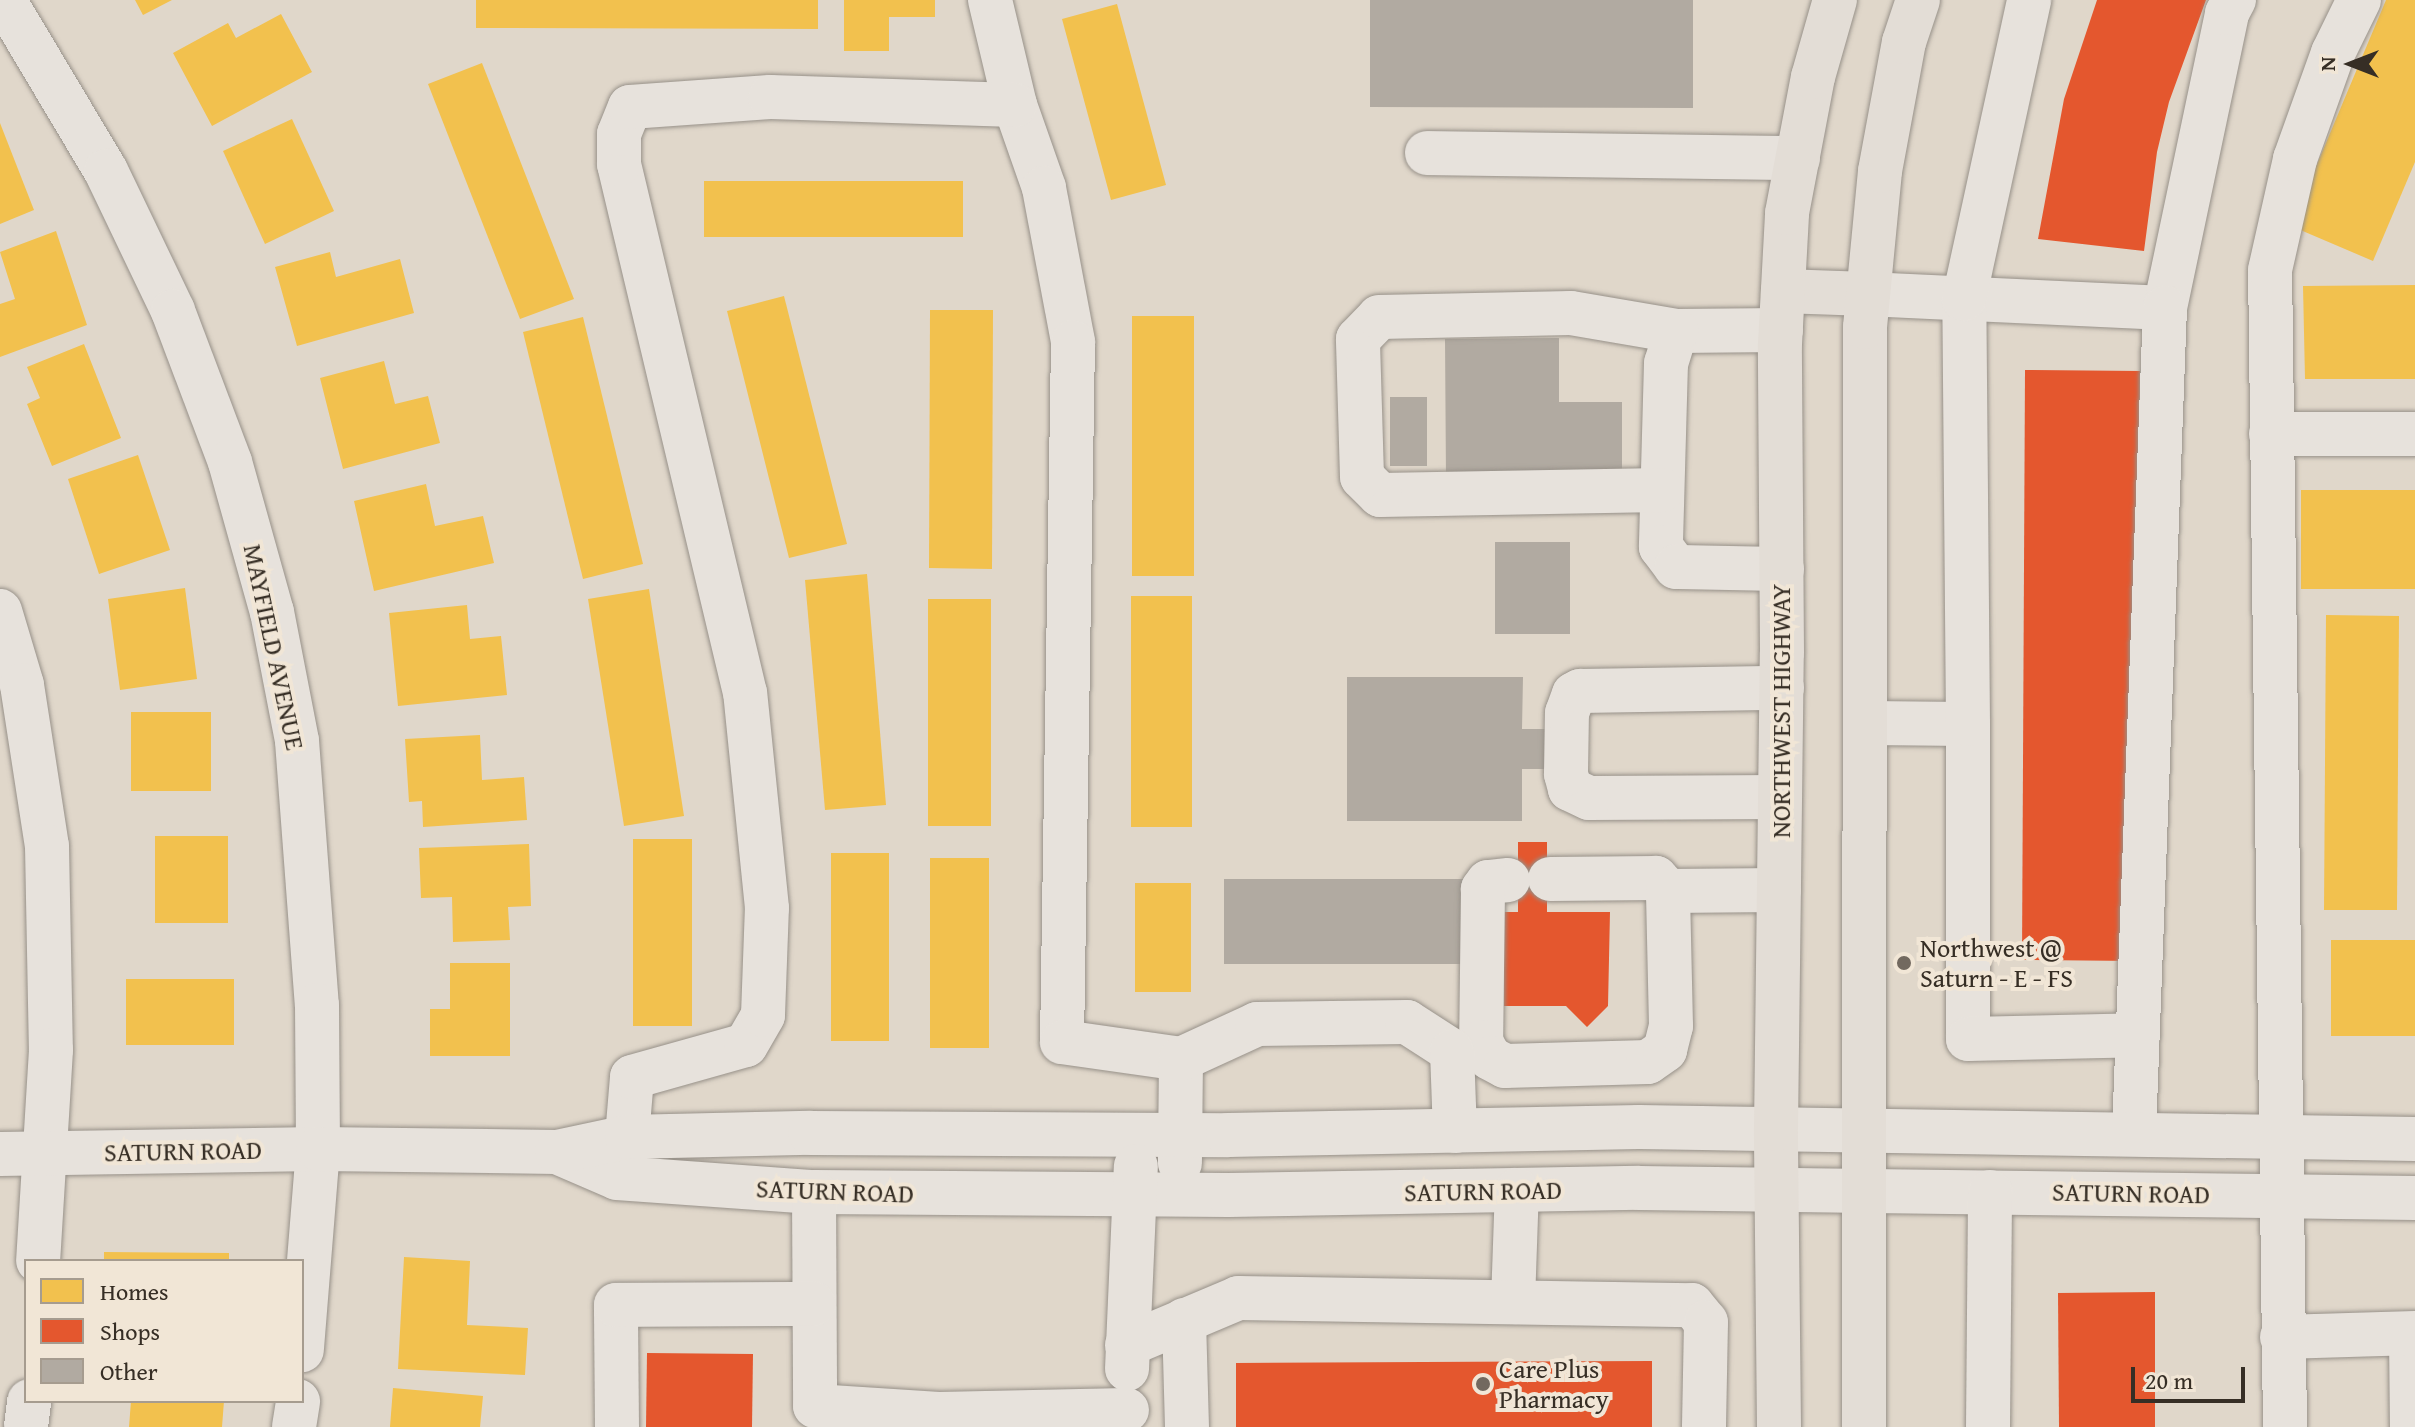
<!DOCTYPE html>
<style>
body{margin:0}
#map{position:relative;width:2415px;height:1427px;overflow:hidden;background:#e0d7ca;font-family:"Gentium Book Plus",serif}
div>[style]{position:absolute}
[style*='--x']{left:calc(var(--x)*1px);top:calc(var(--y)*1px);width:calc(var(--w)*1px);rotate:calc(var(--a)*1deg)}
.homes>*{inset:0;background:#f2c14e}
.shops>*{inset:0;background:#e4572e}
.building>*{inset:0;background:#b1aaa1}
.roads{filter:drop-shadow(0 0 2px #979189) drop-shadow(0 0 2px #979189)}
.minor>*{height:44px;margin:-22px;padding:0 22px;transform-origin:22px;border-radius:22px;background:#e7e2dc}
.major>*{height:44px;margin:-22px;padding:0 22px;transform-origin:22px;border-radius:22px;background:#e3ddd6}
.dots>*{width:22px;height:22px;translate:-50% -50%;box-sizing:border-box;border:4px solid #f1e6d6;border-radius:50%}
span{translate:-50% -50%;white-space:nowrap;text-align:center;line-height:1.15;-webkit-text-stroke:8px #f1e6d6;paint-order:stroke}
.street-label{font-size:26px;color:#362e25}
.poi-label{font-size:26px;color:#362e25}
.left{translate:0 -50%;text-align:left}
.legend{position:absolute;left:24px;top:1259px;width:280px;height:144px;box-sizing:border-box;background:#f1e6d6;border:2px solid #a69c8f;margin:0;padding:10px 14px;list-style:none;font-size:24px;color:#362e25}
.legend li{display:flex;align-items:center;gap:16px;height:40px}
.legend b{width:40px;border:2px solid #a69c8f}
.north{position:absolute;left:2311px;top:24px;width:80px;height:80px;-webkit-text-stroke:6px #f1e6d6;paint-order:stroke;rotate:270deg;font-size:22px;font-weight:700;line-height:32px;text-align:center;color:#362e25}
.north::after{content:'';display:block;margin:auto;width:28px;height:36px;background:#362e25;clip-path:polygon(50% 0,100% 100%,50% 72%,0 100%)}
.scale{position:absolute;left:2131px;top:1367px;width:114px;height:36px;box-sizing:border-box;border:4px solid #362e25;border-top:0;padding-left:10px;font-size:24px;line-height:28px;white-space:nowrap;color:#362e25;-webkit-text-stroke:6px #f1e6d6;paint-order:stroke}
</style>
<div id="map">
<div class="homes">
<i style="clip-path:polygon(135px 0,172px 0,143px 15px)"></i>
<i style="clip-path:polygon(476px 0,818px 0,818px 29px,476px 28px)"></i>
<i style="clip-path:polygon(844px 0,935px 0,935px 17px,889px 17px,889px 51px,844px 51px)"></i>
<i style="clip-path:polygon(2386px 0,2415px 0,2415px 162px,2373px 261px,2291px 226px)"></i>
<i style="clip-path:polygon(1117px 4px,1166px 185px,1111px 200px,1062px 19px)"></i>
<i style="clip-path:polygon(281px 14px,312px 72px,212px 126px,173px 53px,228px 23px,236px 38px)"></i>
<i style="clip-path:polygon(482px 63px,574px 299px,520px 319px,428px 84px)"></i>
<i style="clip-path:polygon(292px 119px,334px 211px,265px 244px,223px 151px)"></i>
<i style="clip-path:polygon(0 123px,34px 210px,0 224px)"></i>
<i style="clip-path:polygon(704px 181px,963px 181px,963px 237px,704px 237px)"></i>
<i style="clip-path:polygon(56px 231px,87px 325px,0 357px,0 304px,15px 299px,0 252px)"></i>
<i style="clip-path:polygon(330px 252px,336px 277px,400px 259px,414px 313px,297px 346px,275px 267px)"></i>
<i style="clip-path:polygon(2415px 285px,2415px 379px,2305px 379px,2303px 286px)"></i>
<i style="clip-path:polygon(784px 296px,847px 544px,789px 558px,727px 311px)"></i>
<i style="clip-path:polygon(930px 310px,993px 310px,992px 569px,929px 568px)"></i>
<i style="clip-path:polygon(1132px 316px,1194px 316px,1194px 576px,1132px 576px)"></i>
<i style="clip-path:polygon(583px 317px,643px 564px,583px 579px,523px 332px)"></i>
<i style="clip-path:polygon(84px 344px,121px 438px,52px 466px,27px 404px,40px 398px,27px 367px)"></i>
<i style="clip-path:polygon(384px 361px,395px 404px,428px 396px,440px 443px,343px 469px,320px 378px)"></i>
<i style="clip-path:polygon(138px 455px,170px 550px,99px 574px,68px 479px)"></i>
<i style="clip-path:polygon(426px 484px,435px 526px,483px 516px,494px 563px,374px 591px,354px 501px)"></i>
<i style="clip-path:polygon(2301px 490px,2415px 490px,2415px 589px,2301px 589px)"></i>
<i style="clip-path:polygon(867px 574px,886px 805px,825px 810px,805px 580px)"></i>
<i style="clip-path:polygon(185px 588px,197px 679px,120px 690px,108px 599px)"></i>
<i style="clip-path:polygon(649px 589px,684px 816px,624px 826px,588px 599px)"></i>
<i style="clip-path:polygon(1131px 596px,1192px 596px,1192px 827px,1131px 827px)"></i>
<i style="clip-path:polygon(928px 599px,991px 599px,991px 826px,928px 826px)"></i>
<i style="clip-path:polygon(467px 605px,470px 639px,501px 636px,507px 695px,398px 706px,389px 613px)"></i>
<i style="clip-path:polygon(2326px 615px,2399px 616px,2397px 910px,2324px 910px)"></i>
<i style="clip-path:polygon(131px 712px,211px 712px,211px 791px,131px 791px)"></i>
<i style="clip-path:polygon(480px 735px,482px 780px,524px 777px,527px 820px,423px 827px,422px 801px,409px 802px,405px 739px)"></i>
<i style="clip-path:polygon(155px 836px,228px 836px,228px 923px,155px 923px)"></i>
<i style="clip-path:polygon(633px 839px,692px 839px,692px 1026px,633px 1026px)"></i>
<i style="clip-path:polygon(529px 844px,531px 906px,508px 907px,510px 940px,453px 942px,452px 897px,421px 898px,419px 848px)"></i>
<i style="clip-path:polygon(831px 853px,889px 853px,889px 1041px,831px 1041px)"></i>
<i style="clip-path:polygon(930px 858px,989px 858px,989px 1048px,930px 1048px)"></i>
<i style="clip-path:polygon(1135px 883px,1191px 883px,1191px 992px,1135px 992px)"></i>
<i style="clip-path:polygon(2331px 940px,2415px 940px,2415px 1036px,2331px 1036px)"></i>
<i style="clip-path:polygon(450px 963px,510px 963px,510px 1056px,430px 1056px,430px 1009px,450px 1009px)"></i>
<i style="clip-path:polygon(126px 979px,234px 979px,234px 1045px,126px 1045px)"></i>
<i style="clip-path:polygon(104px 1252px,229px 1253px,229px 1261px,104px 1261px)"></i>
<i style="clip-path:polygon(404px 1257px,470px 1261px,467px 1325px,528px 1328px,525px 1375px,398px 1369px)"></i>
<i style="clip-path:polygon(393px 1388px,483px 1396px,480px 1427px,390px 1427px)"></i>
<i style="clip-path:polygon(131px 1401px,224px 1401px,222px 1427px,129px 1427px)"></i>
</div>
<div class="shops">
<i style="clip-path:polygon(2097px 0,2206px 0,2169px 102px,2157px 152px,2144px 251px,2038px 239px,2064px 99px)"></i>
<i style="clip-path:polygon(2025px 370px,2140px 371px,2136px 961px,2022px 960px)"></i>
<i style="clip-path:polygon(1518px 842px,1547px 842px,1547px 912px,1610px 912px,1608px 1006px,1587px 1027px,1566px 1006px,1504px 1006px,1504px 912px,1518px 912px)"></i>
<i style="clip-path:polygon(2155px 1292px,2155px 1427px,2059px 1427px,2058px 1293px)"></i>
<i style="clip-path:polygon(647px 1353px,753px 1354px,752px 1427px,646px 1427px)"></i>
<i style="clip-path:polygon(1652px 1361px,1652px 1427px,1236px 1427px,1236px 1363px)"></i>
</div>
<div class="building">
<i style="clip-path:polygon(1370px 0,1693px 0,1693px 108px,1370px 107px)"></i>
<i style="clip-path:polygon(1559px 338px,1559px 402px,1622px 402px,1622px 479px,1446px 480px,1445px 339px)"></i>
<i style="clip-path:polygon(1390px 397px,1427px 397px,1427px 466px,1390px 466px)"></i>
<i style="clip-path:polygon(1495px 542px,1570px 542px,1570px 634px,1495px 634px)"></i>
<i style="clip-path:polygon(1347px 677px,1523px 677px,1522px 729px,1548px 729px,1548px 769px,1522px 769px,1522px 821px,1347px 821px)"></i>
<i style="clip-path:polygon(1224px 879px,1469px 879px,1469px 964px,1224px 964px)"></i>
</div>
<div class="roads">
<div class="minor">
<i style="--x:4;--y:0;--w:199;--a:59.2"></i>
<i style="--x:106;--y:171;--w:155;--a:64.4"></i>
<i style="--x:173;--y:311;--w:161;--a:69.3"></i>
<i style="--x:230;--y:462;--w:156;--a:74.4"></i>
<i style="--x:272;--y:612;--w:131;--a:79"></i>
<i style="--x:297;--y:741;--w:265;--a:85.7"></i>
<i style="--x:317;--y:1005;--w:144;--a:89.6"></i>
<i style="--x:318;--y:1149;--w:202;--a:94.6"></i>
<i style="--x:990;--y:0;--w:108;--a:76.6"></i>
<i style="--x:1015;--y:105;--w:88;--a:70.7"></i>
<i style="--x:1044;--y:188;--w:157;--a:79.3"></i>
<i style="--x:1073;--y:342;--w:700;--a:90.9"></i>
<i style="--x:1062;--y:1042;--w:120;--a:8.1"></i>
<i style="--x:1181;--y:1059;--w:104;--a:90.6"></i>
<i style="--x:1427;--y:153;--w:371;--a:0.8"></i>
<i style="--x:1867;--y:294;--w:298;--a:2.7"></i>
<i style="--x:2165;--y:308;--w:301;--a:-78.1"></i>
<i style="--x:2227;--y:13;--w:15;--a:-62"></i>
<i style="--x:1781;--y:330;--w:105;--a:179.5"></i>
<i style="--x:1676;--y:331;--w:34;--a:107"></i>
<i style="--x:1666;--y:363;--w:184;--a:91.6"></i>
<i style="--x:1661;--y:547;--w:25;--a:53"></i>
<i style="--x:1676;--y:567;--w:106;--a:1.1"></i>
<i style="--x:2271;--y:434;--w:144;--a:0"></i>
<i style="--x:1662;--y:490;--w:282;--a:179"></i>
<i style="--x:1380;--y:495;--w:25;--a:-135"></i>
<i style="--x:1362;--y:477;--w:138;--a:-91.7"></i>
<i style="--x:1358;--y:339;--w:30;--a:-46"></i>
<i style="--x:1379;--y:317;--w:192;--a:-1.2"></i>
<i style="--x:1571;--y:313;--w:107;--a:9.7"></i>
<i style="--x:0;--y:611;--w:77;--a:73.4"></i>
<i style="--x:22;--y:685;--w:163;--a:81.2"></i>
<i style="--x:47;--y:846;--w:204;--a:88.9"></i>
<i style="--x:51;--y:1050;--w:211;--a:93.5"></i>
<i style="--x:1866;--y:723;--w:102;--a:0.6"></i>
<i style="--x:1968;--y:724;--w:315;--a:90"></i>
<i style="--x:1968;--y:1039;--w:170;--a:-1.3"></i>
<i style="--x:1968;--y:724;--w:425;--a:-90.5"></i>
<i style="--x:1964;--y:299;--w:306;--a:-77.7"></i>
<i style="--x:1780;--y:797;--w:191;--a:179.7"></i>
<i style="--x:1589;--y:798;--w:21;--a:-155"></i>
<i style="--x:1570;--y:789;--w:16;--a:-105"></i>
<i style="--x:1566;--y:774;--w:61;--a:-89.1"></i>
<i style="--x:1567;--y:713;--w:20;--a:-70"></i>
<i style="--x:1574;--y:694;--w:7;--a:-27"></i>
<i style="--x:1580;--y:691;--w:202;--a:-0.9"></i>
<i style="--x:1508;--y:880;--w:20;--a:174"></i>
<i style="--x:1488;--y:882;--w:9;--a:126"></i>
<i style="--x:1483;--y:889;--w:153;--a:90.7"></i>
<i style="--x:1481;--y:1042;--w:18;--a:61"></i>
<i style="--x:1490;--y:1058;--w:17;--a:28"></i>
<i style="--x:1505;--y:1066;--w:143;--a:-1.6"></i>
<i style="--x:1648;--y:1062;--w:21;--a:-35"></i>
<i style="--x:1665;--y:1050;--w:25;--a:-76"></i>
<i style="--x:1671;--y:1026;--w:135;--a:-91.3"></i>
<i style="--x:1668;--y:891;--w:18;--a:-133"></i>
<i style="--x:1656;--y:878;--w:106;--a:179.5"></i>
<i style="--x:1668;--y:891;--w:111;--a:-0.5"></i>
<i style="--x:1181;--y:1059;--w:84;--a:-24.7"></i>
<i style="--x:1257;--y:1024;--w:150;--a:-0.8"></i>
<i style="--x:1407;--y:1022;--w:54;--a:32.8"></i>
<i style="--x:1452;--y:1051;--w:80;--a:87.9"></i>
<i style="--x:2134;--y:1133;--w:826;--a:-87.85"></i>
<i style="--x:627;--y:1137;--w:60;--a:-85.2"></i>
<i style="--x:632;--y:1077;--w:118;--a:-15.7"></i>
<i style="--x:746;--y:1045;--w:34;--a:-60"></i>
<i style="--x:763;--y:1015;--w:107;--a:-87.9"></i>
<i style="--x:767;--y:908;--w:216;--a:-95.8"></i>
<i style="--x:745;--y:693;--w:544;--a:-103.4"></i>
<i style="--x:619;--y:164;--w:30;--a:-90"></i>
<i style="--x:619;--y:134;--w:29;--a:-68"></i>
<i style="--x:630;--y:107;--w:140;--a:-4.1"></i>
<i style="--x:770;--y:97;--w:245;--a:1.9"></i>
<i style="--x:557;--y:1152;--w:65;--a:23.4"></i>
<i style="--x:617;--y:1178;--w:197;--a:4.1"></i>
<i style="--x:814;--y:1192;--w:415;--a:0.4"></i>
<i style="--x:1229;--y:1195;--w:410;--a:-1"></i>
<i style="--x:1639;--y:1188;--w:776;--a:0.74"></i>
<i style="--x:0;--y:1154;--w:318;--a:-0.9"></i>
<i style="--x:318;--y:1149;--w:239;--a:0.7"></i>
<i style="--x:557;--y:1152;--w:72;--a:-12.1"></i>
<i style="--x:627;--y:1137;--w:183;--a:-1.3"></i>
<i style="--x:810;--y:1133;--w:418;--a:0.3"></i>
<i style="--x:1228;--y:1135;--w:411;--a:-1.1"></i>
<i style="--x:1639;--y:1127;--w:776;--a:0.89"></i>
<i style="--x:814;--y:1192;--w:214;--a:89.7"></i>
<i style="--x:815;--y:1406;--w:124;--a:3.7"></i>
<i style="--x:939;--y:1414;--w:188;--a:-1.2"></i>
<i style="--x:1513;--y:1302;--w:112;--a:-88"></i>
<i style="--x:1184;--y:1320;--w:107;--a:88.4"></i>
<i style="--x:2411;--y:1334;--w:93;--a:89.4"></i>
<i style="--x:2282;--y:1337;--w:133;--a:-1.7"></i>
<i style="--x:1127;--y:1345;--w:121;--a:-22.9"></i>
<i style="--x:1238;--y:1298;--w:454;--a:0.9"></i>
<i style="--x:1692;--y:1305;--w:22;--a:51"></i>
<i style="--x:1706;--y:1322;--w:105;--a:91.1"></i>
<i style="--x:1127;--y:1369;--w:203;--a:-87.5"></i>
<i style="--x:26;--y:1427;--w:26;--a:-83"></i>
<i style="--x:294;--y:1427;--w:26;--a:-81"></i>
<i style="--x:617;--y:1427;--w:122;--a:-90.5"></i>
<i style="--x:616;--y:1305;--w:198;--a:-0.3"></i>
<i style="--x:1988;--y:1427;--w:235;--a:-89.5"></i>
<i style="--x:2285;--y:1427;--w:1157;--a:-90.74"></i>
<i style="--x:2270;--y:270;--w:114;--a:-77.3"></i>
<i style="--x:2295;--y:159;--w:113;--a:-70.3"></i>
<i style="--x:2333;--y:53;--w:59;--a:-63.9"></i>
</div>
<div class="major">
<i style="--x:1783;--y:291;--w:84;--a:2"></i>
<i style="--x:1779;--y:1427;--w:298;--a:-90.6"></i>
<i style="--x:1776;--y:1129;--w:476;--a:-89.3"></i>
<i style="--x:1782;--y:653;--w:309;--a:-90.4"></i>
<i style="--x:1780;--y:344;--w:131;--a:-86.9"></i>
<i style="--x:1787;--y:213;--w:138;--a:-79.2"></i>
<i style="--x:1813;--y:77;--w:80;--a:-74.1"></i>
<i style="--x:1864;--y:1427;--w:1100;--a:-89.95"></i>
<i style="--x:1865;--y:327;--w:157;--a:-84.5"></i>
<i style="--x:1880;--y:171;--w:131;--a:-79.5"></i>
<i style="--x:1904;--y:42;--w:44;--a:-71.6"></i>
</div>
</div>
<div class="dots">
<i style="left:1904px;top:963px;background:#72695f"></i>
<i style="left:1483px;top:1384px;background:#72695f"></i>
</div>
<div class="street-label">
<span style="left:274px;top:647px;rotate:78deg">MAYFIELD AVENUE</span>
<span style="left:1781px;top:711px;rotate:-90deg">NORTHWEST HIGHWAY</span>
<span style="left:183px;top:1151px;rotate:-1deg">SATURN ROAD</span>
<span style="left:835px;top:1191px;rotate:2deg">SATURN ROAD</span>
<span style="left:1483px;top:1191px;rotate:-1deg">SATURN ROAD</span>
<span style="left:2131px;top:1193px;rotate:1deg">SATURN ROAD</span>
</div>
<div class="poi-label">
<span class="left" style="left:1920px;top:963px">Northwest @<br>Saturn - E - FS</span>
<span class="left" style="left:1499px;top:1384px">Care Plus<br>Pharmacy</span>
</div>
<ul class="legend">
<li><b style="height:22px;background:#f2c14e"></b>Homes</li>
<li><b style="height:22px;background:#e4572e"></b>Shops</li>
<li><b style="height:22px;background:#b1aaa1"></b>Other</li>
</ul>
<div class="north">N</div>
<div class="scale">20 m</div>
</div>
